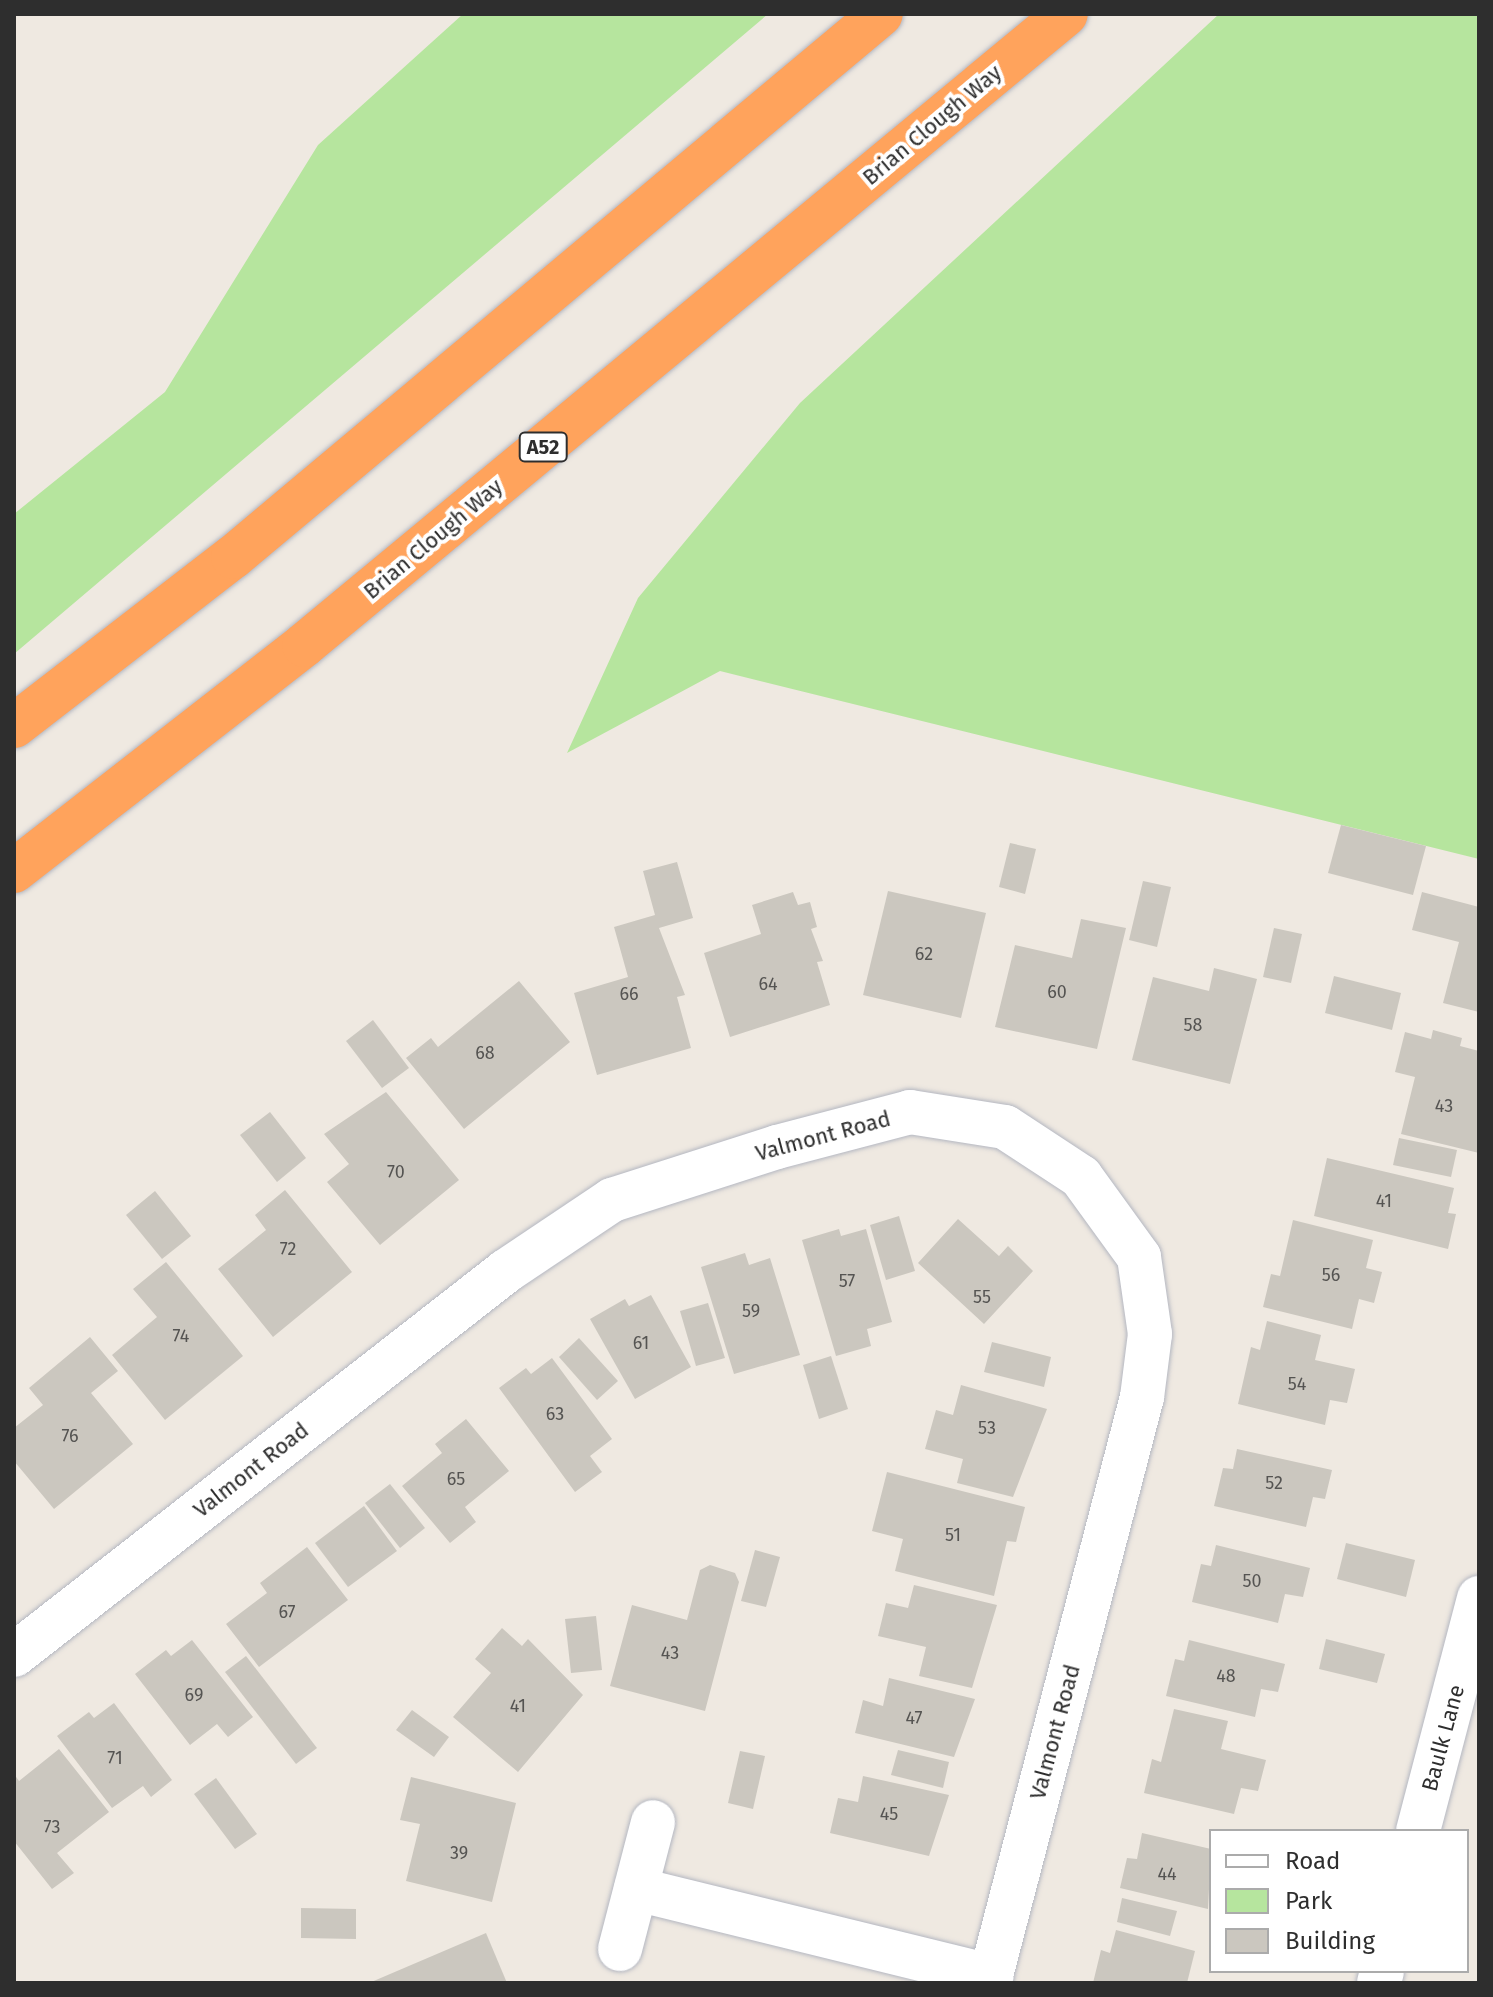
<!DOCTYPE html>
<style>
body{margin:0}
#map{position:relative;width:1493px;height:1997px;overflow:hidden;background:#efe9e1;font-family:"Fira Sans",sans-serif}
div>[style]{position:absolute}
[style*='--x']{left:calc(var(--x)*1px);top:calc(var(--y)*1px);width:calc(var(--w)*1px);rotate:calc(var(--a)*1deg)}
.green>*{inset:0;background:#b6e59e}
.building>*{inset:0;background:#cbc7bf}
.roads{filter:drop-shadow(0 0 2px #b4b7c1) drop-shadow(0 0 2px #b4b7c1)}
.street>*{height:44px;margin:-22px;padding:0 22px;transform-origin:22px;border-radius:22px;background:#fff}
.highway>*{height:44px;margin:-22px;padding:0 22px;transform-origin:22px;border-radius:22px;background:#ffa35c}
span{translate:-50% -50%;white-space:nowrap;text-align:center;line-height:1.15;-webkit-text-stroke:8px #fff;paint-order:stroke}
.number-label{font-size:18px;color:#555452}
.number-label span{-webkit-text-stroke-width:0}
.shield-label span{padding:2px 6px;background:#fff;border:2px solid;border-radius:6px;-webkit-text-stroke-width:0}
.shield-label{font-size:20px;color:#2e2e2e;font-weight:700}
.street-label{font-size:22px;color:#2e2e2e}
.frame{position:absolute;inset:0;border:16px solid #2e2e2e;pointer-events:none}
.legend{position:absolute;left:1209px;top:1829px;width:260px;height:144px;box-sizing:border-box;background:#fff;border:2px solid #ababab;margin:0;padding:10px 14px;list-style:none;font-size:24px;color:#2e2e2e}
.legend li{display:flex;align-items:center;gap:16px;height:40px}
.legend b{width:40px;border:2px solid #ababab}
</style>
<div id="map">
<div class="green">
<i style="clip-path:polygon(463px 14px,768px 14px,14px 654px,14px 514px,165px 392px,318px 145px)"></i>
<i style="clip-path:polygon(1219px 14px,1479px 14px,1479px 859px,720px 671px,567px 753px,638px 598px,800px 403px)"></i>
</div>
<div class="building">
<i style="clip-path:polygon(1341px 825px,1426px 846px,1413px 895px,1328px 873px)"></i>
<i style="clip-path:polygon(1010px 843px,1036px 849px,1025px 894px,999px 887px)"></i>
<i style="clip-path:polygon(677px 862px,693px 918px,659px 928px,685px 995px,677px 997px,691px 1048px,597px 1075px,574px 993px,628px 977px,614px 927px,655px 915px,643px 871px)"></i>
<i style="clip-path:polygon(1143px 881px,1171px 887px,1157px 947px,1129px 940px)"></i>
<i style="clip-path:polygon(888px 891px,986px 913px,961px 1018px,863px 995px)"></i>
<i style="clip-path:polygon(793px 892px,798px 905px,810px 902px,817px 927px,811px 929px,823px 961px,817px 962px,830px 1005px,730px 1037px,704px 953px,761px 934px,752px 905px)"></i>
<i style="clip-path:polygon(1422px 892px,1479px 907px,1479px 1012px,1443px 1003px,1459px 942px,1412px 930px)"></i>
<i style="clip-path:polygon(1081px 919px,1126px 928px,1097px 1049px,995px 1027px,1015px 945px,1072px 958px)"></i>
<i style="clip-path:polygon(1274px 928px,1302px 934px,1291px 983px,1263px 977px)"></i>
<i style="clip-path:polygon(1214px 968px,1257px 979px,1230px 1084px,1132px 1060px,1153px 977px,1209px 991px)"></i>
<i style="clip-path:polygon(1334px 976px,1401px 993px,1392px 1030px,1325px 1013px)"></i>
<i style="clip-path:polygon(519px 981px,570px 1042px,464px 1129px,406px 1058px,431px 1038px,438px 1047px)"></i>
<i style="clip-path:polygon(373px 1020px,409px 1068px,382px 1088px,346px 1041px)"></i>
<i style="clip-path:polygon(1433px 1030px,1462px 1038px,1460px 1046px,1479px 1051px,1479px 1153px,1401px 1134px,1415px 1077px,1395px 1072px,1405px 1032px,1431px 1039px)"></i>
<i style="clip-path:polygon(386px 1092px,459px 1180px,380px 1245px,327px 1182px,349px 1164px,324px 1134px)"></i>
<i style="clip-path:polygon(270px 1112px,306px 1158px,277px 1182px,240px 1135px)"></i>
<i style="clip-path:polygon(1399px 1138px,1457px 1150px,1451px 1177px,1393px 1165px)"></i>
<i style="clip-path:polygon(1327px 1158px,1454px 1188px,1448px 1213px,1456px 1214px,1448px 1249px,1314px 1216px)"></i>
<i style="clip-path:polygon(285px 1190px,352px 1272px,273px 1337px,218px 1269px,266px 1230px,255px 1215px)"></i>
<i style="clip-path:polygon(155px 1191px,191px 1236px,162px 1259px,126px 1215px)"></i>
<i style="clip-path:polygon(899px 1216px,915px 1271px,886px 1280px,870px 1225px)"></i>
<i style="clip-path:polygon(958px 1219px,999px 1256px,1008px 1246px,1033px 1271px,984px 1324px,918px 1263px)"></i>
<i style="clip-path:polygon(1293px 1220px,1373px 1240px,1366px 1268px,1382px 1272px,1374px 1303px,1359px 1299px,1352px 1329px,1263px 1307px,1271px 1274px,1280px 1276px)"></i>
<i style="clip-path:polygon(839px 1229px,841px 1236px,866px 1229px,892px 1322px,867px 1329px,871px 1346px,836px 1356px,802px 1240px)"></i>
<i style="clip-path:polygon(745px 1253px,749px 1265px,770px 1258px,800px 1355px,734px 1374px,701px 1267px)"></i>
<i style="clip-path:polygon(166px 1262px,243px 1356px,165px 1420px,112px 1355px,157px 1317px,133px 1289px)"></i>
<i style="clip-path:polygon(651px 1295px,691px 1367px,635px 1399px,590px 1319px,625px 1299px,629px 1306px)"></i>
<i style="clip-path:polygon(708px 1303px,725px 1358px,696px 1366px,680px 1311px)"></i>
<i style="clip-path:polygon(1267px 1321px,1321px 1335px,1315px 1360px,1355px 1369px,1347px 1403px,1330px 1400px,1325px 1425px,1238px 1404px,1251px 1347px,1260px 1350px)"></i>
<i style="clip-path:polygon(90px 1337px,118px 1371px,91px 1393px,133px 1444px,54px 1509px,14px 1461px,14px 1428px,43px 1405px,29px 1388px)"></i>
<i style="clip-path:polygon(579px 1338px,618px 1381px,597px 1400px,559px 1357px)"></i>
<i style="clip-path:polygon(992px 1342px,1051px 1357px,1044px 1387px,984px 1372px)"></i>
<i style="clip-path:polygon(831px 1356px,848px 1409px,819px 1419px,803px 1365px)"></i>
<i style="clip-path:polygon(552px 1358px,612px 1439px,590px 1456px,602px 1472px,575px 1492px,499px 1388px,526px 1368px,531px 1374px)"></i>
<i style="clip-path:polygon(961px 1385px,1047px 1409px,1013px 1497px,957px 1483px,963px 1459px,925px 1449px,936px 1410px,953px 1415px)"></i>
<i style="clip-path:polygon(466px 1419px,509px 1471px,465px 1507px,476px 1522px,450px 1543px,402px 1486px,442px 1453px,435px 1444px)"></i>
<i style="clip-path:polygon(1237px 1449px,1332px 1470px,1325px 1499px,1313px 1497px,1306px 1527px,1214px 1506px,1223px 1468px,1233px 1469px)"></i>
<i style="clip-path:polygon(887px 1472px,1025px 1507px,1016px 1542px,1007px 1541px,994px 1596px,895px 1571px,903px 1539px,872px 1531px)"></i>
<i style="clip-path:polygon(390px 1484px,425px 1528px,400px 1548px,365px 1503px)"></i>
<i style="clip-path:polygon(364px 1506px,397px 1551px,348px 1587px,315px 1543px)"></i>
<i style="clip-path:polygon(1346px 1543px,1415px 1560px,1406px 1597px,1337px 1579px)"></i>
<i style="clip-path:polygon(1216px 1545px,1310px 1568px,1303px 1597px,1285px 1594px,1278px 1623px,1192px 1602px,1201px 1564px,1211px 1566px)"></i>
<i style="clip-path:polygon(307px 1547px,348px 1600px,259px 1667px,226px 1624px,267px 1593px,260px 1583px)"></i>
<i style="clip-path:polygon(755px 1550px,780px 1557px,766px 1607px,741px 1601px)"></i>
<i style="clip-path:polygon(710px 1565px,735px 1573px,739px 1582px,705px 1711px,610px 1686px,632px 1605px,687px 1620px,700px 1570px)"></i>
<i style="clip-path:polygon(914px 1585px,997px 1605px,972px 1688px,919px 1676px,926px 1647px,878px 1636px,886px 1603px,908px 1608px)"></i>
<i style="clip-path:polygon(596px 1616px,602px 1670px,571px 1673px,565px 1619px)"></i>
<i style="clip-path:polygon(502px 1628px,522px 1646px,528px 1639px,583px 1695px,518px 1772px,453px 1717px,491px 1673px,475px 1659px)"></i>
<i style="clip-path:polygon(1326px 1639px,1385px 1654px,1377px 1683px,1319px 1669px)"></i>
<i style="clip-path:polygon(192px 1640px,253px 1717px,228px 1737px,217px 1724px,190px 1745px,135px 1674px,166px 1650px,171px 1656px)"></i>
<i style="clip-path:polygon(1189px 1640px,1285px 1664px,1278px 1692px,1261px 1689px,1255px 1717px,1166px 1696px,1175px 1659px,1184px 1661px)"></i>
<i style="clip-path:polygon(246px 1656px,317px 1748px,296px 1764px,225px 1672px)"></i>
<i style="clip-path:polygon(889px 1678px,975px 1699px,954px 1757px,855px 1733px,863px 1700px,883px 1706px)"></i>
<i style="clip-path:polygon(114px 1703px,172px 1780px,151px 1797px,143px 1786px,112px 1808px,57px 1736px,89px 1712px,94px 1718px)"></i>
<i style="clip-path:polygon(1174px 1709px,1228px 1721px,1221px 1749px,1266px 1760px,1258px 1791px,1241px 1788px,1234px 1814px,1144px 1793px,1152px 1759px,1161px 1762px)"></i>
<i style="clip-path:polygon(412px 1710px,449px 1737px,434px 1757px,396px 1730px)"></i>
<i style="clip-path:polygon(59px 1749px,109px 1812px,57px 1853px,74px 1873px,52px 1889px,14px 1841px,14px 1774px,19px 1781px)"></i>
<i style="clip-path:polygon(898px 1750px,949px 1762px,943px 1788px,891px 1775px)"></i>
<i style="clip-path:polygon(740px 1751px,765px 1756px,753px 1809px,728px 1803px)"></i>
<i style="clip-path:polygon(863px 1776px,949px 1795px,929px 1856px,830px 1833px,838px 1798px,858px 1802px)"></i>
<i style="clip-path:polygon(411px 1777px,516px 1803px,492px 1902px,406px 1881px,420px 1824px,400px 1820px)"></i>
<i style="clip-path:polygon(216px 1778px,257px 1834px,235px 1849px,194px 1794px)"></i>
<i style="clip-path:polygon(1142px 1833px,1211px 1849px,1208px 1909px,1120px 1888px,1127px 1858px,1137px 1859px)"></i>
<i style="clip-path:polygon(1122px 1898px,1177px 1911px,1170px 1936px,1117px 1922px)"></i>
<i style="clip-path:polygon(301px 1908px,356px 1909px,356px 1939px,301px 1938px)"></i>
<i style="clip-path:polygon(1116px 1930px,1195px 1951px,1187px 1983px,1093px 1983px,1101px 1950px,1110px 1953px)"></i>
<i style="clip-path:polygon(486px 1933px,507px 1983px,369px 1983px)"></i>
</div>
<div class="roads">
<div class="street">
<i style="--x:14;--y:1655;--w:624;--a:-37.97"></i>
<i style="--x:506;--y:1271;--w:128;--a:-33.8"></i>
<i style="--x:612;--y:1200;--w:173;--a:-17.8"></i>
<i style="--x:777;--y:1147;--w:138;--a:-14.7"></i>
<i style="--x:910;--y:1112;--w:96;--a:9"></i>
<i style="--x:1005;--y:1127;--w:91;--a:33.3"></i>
<i style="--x:1081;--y:1177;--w:99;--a:54.1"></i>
<i style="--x:1139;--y:1257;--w:78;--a:81.9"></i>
<i style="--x:1150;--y:1334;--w:64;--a:97.2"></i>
<i style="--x:1142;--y:1397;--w:606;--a:104.63"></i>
<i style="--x:1418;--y:1831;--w:241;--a:-75.3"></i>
<i style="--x:636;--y:1889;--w:366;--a:13.8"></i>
<i style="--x:620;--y:1949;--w:131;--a:-75.4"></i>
<i style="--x:1379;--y:1983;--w:12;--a:-76"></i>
</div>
<div class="highway">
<i style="--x:14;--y:726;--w:277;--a:-37.7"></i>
<i style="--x:233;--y:557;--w:845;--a:-39.96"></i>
<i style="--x:14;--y:871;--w:368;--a:-37.9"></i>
<i style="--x:304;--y:645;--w:989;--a:-39.63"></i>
</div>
</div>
<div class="number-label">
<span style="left:924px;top:954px">62</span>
<span style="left:768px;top:984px">64</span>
<span style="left:1057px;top:992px">60</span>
<span style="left:629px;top:994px">66</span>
<span style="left:1193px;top:1025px">58</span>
<span style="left:485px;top:1053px">68</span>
<span style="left:1444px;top:1106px">43</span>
<span style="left:396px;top:1172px">70</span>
<span style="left:1384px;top:1201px">41</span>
<span style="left:288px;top:1249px">72</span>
<span style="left:1331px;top:1275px">56</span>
<span style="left:847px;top:1281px">57</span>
<span style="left:982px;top:1297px">55</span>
<span style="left:751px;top:1311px">59</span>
<span style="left:181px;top:1336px">74</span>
<span style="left:641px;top:1343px">61</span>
<span style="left:1297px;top:1384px">54</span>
<span style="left:555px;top:1414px">63</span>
<span style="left:987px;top:1428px">53</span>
<span style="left:70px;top:1436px">76</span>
<span style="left:456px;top:1479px">65</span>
<span style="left:1274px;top:1483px">52</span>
<span style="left:953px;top:1535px">51</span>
<span style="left:1252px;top:1581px">50</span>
<span style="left:287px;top:1612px">67</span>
<span style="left:670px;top:1653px">43</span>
<span style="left:1226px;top:1676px">48</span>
<span style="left:194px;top:1695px">69</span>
<span style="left:518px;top:1706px">41</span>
<span style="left:914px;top:1718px">47</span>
<span style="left:115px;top:1758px">71</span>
<span style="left:889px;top:1814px">45</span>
<span style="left:52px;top:1827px">73</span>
<span style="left:459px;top:1853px">39</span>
<span style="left:1167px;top:1874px">44</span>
</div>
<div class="shield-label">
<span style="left:543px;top:447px">A52</span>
</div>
<div class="street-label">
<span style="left:932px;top:125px;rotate:-40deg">Brian Clough Way</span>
<span style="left:433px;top:539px;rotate:-40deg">Brian Clough Way</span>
<span style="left:823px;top:1136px;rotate:-15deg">Valmont Road</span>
<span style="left:251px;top:1470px;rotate:-38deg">Valmont Road</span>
<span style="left:1055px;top:1732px;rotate:-75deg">Valmont Road</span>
<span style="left:1443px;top:1738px;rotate:-75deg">Baulk Lane</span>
</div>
<div class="frame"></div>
<ul class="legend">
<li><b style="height:10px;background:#fff"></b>Road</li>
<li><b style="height:22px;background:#b6e59e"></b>Park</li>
<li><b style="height:22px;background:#cbc7bf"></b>Building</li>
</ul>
</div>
